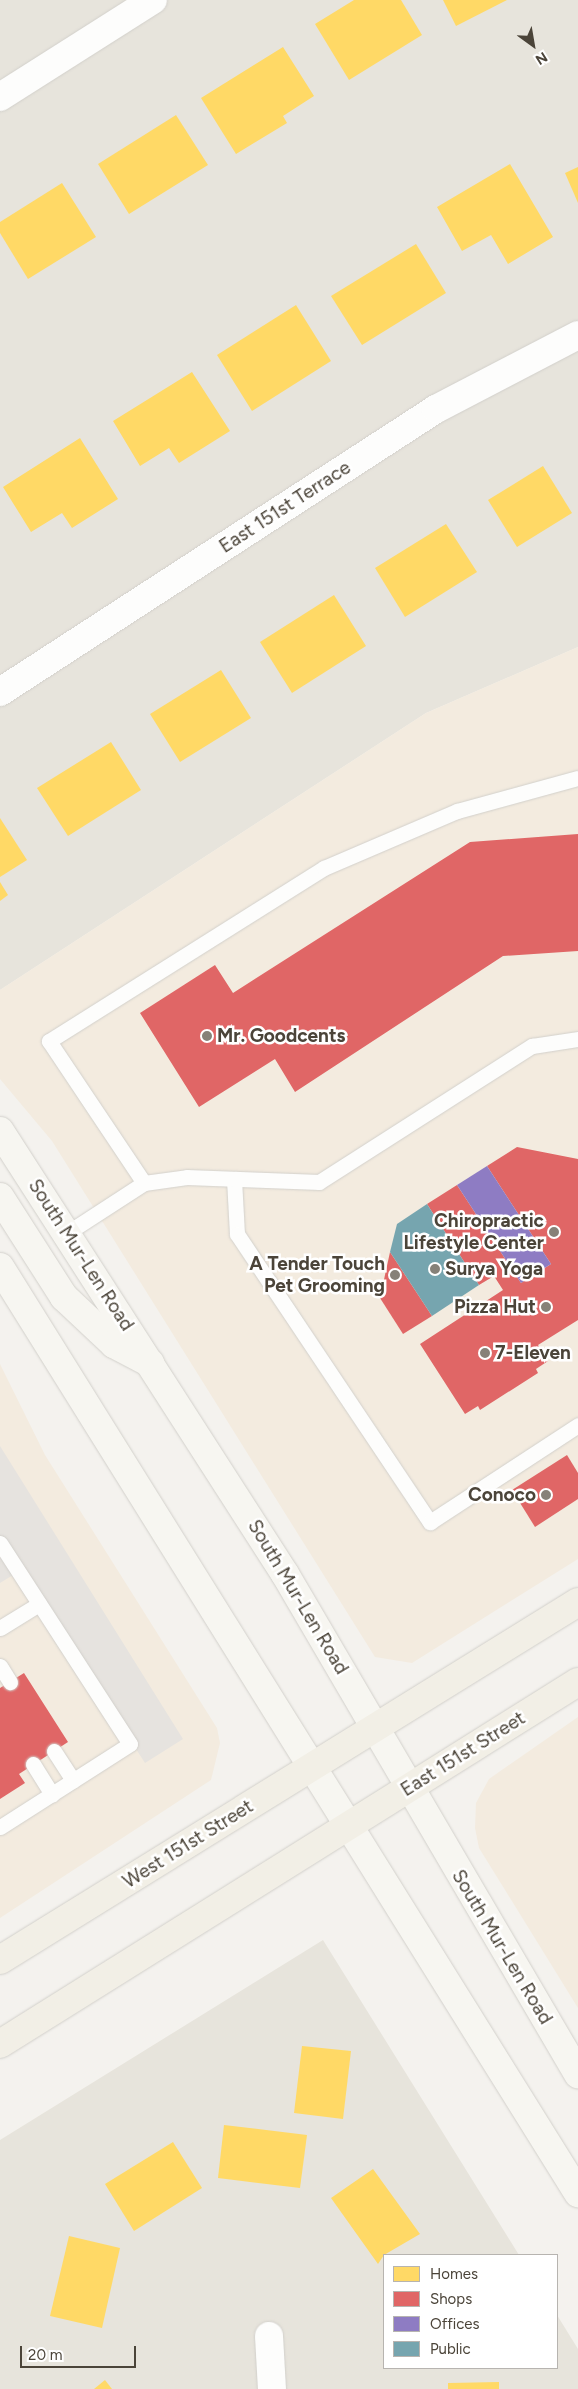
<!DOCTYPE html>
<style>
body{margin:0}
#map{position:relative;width:578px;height:2389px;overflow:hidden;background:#f4f2ee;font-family:Figtree,sans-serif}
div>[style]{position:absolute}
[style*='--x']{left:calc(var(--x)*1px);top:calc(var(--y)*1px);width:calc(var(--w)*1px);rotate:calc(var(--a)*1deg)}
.residential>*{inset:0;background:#e7e4dc}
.commercial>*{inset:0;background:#f3ebdf}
.parking>*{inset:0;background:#e6e3df}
.homes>*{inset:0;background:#ffd966}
.shops>*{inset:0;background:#e06666}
.offices>*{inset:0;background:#8e7cc3}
.public>*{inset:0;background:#76a5af}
.roads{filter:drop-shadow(0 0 1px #d2d0cb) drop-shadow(0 0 1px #d2d0cb)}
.lane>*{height:15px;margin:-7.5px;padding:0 7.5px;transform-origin:7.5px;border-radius:7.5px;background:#fdfdfc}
.street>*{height:28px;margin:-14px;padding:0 14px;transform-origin:14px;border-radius:14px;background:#fdfdfc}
.secondary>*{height:28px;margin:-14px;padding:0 14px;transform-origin:14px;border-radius:14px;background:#f7f6f1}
.primary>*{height:28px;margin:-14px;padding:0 14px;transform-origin:14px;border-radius:14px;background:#f2efe6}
.dots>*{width:14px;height:14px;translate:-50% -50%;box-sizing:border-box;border:2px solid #fff;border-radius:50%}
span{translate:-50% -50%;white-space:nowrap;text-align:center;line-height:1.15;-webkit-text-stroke:5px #fff;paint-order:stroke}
.street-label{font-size:19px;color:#4b4439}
.poi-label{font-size:19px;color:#4b4439;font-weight:700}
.left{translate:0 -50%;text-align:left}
.right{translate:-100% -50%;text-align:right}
.legend{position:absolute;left:383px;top:2254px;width:175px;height:115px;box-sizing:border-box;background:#fff;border:1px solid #b7b4b0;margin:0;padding:6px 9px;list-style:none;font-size:15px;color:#4b4439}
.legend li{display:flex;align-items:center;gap:10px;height:25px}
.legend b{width:25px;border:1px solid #b7b4b0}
.north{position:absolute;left:508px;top:20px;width:50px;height:50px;-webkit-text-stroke:4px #fff;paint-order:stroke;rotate:148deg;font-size:14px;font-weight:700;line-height:20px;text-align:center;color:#4b4439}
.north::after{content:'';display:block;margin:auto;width:18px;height:22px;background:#4b4439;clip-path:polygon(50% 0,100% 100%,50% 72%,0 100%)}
.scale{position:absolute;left:20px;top:2346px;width:116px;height:22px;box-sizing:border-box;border:2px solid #4b4439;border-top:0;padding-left:6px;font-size:15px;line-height:18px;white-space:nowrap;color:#4b4439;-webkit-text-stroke:4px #fff;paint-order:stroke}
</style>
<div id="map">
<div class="residential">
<i style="clip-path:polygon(0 0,578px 0,578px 647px,426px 713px,0 990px)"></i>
<i style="clip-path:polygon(323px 1940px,519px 2255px,384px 2255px,384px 2368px,557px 2368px,557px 2315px,578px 2349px,578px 2389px,0 2389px,0 2140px)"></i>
</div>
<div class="commercial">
<i style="clip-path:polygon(578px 647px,578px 1559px,412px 1663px,375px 1657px,52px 1141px,0 1079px,0 990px,426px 713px)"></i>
<i style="clip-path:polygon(0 1364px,45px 1455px,217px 1728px,220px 1743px,211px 1780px,0 1918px)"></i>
<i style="clip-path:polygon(578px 1717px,578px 2008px,479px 1848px,475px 1828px,476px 1803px,489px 1779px)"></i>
</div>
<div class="parking">
<i style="clip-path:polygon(0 1446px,183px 1739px,145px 1763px,21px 1570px,0 1583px)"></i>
</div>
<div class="homes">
<i style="clip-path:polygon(354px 0,401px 0,422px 35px,349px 80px,315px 24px)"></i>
<i style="clip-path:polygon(443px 0,507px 0,456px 26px)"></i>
<i style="clip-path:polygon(283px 47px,314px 96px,283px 116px,287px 123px,236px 154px,201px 98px)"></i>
<i style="clip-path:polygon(176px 115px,208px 165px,129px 214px,98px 164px)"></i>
<i style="clip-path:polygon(510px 164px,553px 237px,508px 264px,491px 235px,462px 251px,437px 207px)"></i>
<i style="clip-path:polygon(578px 167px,578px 203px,565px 173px)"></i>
<i style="clip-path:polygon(62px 183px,96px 237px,28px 279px,0 233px,0 222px)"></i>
<i style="clip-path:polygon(416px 244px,446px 293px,362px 345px,331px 296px)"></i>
<i style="clip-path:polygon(296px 305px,331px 361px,252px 411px,217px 355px)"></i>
<i style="clip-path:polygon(192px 372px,230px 431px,179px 463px,169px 448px,140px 466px,113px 421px)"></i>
<i style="clip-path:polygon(80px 438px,118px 499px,72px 528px,62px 513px,31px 532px,3px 487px)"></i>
<i style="clip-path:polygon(543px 466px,572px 513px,517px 547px,488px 500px)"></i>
<i style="clip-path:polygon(446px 524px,477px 572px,405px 617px,375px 568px)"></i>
<i style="clip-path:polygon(334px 595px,366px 646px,292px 693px,260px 642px)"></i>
<i style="clip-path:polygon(221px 670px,251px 718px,180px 762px,150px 714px)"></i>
<i style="clip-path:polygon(111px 742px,141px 790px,68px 836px,37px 788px)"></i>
<i style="clip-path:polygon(0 818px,27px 860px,0 877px)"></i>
<i style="clip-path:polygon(0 882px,8px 895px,0 901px)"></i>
<i style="clip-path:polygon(302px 2046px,351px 2051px,343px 2119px,294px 2113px)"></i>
<i style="clip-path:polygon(224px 2125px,307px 2135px,300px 2188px,218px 2178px)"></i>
<i style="clip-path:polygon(173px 2142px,202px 2188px,134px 2231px,105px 2184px)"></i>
<i style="clip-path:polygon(373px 2169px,420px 2234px,384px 2255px,378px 2264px,331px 2198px)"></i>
<i style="clip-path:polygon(69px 2236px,120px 2248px,102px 2328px,50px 2316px)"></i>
<i style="clip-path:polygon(105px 2380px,112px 2389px,94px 2389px)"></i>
<i style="clip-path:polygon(499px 2382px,499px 2389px,448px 2389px,448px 2383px)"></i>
</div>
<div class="shops">
<i style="clip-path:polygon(578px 834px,578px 951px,503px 956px,295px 1092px,275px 1059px,199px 1107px,140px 1013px,215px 965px,233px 993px,470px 842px)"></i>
<i style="clip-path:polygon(517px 1147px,578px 1159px,578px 1320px,538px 1345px,548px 1361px,536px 1369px,538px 1373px,480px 1410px,478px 1406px,465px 1414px,420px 1344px,503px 1290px,494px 1276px,479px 1285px,427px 1204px,457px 1185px,521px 1283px,551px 1264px,487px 1166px)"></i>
<i style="clip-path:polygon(390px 1252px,432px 1316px,403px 1334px,380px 1298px)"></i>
<i style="clip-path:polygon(567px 1455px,578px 1473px,578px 1499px,535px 1527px,512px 1490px)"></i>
<i style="clip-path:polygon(24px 1673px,68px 1742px,19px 1774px,25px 1783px,0 1799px,0 1688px)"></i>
</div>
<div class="offices">
<i style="clip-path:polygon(487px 1166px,551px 1264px,521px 1283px,457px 1185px)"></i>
</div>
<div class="public">
<i style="clip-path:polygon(427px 1204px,479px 1285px,432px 1316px,390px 1252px,397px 1224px)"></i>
</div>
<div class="roads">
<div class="lane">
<i style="--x:234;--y:1179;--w:55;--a:86.9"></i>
<i style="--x:237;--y:1234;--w:347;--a:56.2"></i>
<i style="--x:430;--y:1522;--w:177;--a:-33.2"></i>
<i style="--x:144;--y:1183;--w:171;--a:-123.8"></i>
<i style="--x:49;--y:1041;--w:325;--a:-32.2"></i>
<i style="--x:324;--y:868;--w:145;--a:-23.2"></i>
<i style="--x:457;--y:811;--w:125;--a:-15.3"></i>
<i style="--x:67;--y:1233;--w:92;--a:-33"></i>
<i style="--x:144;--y:1183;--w:43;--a:-7.9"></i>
<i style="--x:187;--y:1177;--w:132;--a:2.2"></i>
<i style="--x:319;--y:1182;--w:253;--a:-32.6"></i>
<i style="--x:532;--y:1046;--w:47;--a:-8.7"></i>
<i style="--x:0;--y:1543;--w:239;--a:57.1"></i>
<i style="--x:130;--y:1744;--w:154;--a:147.4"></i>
<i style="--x:0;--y:1628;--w:46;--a:-31.6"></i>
<i style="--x:0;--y:1666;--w:19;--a:58"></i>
<i style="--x:54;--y:1751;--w:35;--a:57"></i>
<i style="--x:33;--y:1764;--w:36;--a:58"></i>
</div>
<div class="street">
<i style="--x:0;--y:97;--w:181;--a:-32.4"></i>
<i style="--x:0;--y:692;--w:520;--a:-32.99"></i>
<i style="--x:436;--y:409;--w:160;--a:-27.5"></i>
<i style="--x:269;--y:2336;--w:53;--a:86.8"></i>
</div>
<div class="secondary">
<i style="--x:0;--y:1131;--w:527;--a:57.25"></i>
<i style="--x:285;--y:1574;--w:580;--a:59.63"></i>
<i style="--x:0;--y:1197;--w:119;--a:57.4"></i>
<i style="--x:64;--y:1297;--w:69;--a:43.2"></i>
<i style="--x:114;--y:1344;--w:41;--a:27.8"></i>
<i style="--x:0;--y:1267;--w:1092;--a:58.03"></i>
</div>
<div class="primary">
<i style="--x:0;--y:1960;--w:680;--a:-31.77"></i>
<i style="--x:0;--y:2044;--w:682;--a:-32.06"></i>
</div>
</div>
<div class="dots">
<i style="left:207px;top:1036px;background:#868178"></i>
<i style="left:554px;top:1232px;background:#868178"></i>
<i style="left:435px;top:1269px;background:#868178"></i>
<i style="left:395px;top:1275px;background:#868178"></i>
<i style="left:546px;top:1307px;background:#868178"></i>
<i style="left:485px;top:1353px;background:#868178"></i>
<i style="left:546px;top:1495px;background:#868178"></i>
</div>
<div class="street-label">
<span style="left:285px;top:507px;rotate:-33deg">East 151st Terrace</span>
<span style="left:81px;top:1255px;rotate:57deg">South Mur-Len Road</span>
<span style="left:298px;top:1597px;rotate:59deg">South Mur-Len Road</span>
<span style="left:463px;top:1754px;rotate:-32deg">East 151st Street</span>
<span style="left:188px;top:1844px;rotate:-32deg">West 151st Street</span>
<span style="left:502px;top:1947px;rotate:59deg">South Mur-Len Road</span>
</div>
<div class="poi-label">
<span class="left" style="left:217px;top:1036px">Mr. Goodcents</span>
<span class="right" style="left:544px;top:1232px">Chiropractic<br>Lifestyle Center</span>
<span class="right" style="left:385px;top:1275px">A Tender Touch<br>Pet Grooming</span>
<span class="left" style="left:445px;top:1269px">Surya Yoga</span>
<span class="right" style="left:536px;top:1307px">Pizza Hut</span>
<span class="left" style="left:495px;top:1353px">7-Eleven</span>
<span class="right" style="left:536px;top:1495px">Conoco</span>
</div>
<ul class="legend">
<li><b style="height:14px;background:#ffd966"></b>Homes</li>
<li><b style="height:14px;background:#e06666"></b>Shops</li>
<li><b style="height:14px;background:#8e7cc3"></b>Offices</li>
<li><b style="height:14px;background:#76a5af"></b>Public</li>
</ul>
<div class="north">N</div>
<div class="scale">20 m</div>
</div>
